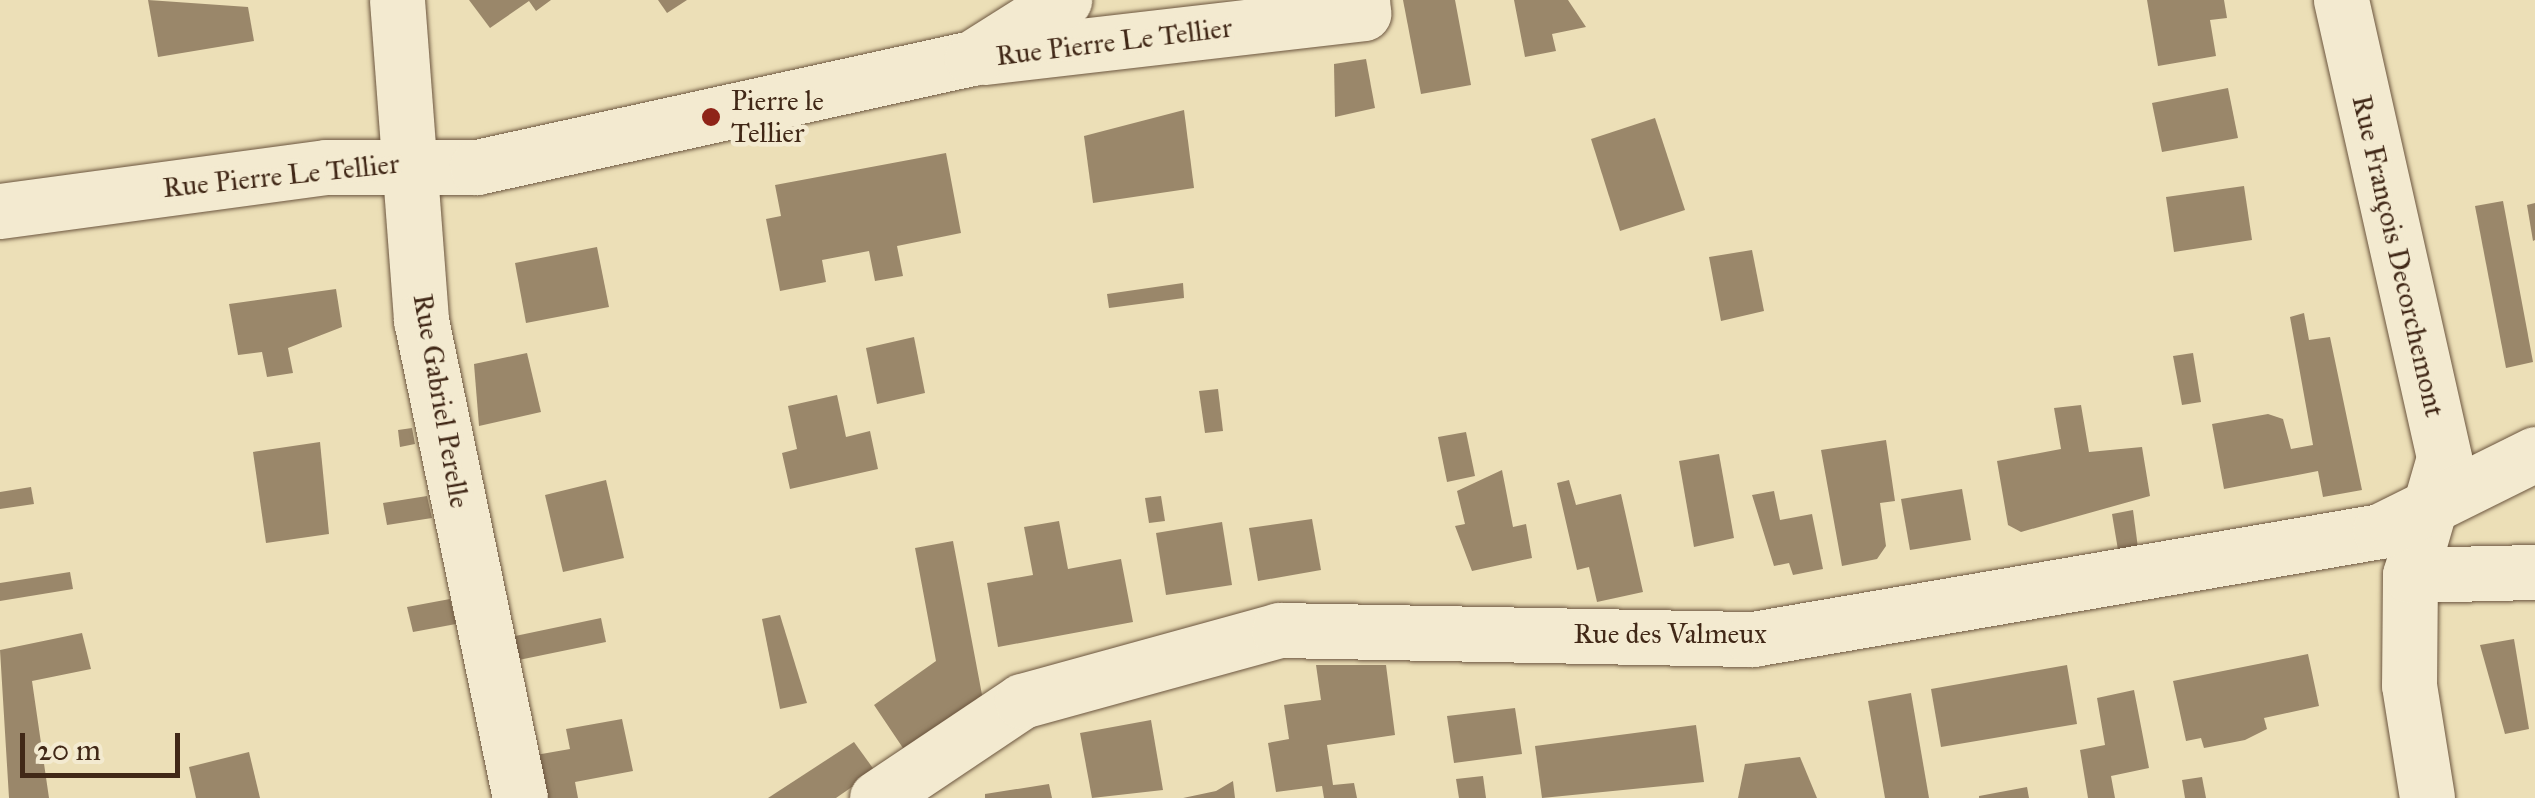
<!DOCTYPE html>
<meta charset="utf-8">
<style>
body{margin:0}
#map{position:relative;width:2535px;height:798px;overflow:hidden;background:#ecdfb7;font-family:"IM FELL Great Primer",serif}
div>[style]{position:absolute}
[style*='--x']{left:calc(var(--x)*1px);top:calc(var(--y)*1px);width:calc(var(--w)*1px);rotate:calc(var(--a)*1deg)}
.building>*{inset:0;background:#9a876a}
.roads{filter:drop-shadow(0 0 2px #6c563f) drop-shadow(0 0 2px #6c563f)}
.street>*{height:55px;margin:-27.5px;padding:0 27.5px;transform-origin:27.5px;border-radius:27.5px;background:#f3ead0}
.dots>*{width:28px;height:28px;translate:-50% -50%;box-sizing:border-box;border:5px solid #f3ead0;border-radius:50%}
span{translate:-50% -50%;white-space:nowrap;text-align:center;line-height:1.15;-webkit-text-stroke:9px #f3ead0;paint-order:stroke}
.street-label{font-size:28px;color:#412817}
.poi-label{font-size:28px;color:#412817}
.left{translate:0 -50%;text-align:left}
.scale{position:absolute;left:20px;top:733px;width:160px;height:45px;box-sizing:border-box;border:5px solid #412817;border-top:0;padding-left:12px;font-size:30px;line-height:35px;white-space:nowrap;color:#412817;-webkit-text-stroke:8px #f3ead0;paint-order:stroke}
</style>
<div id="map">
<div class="building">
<i style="clip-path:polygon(148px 0,248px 7px,254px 41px,158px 57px)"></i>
<i style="clip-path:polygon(469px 0,551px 0,536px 11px,529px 1px,490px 28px)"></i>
<i style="clip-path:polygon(658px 0,687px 0,667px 13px)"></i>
<i style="clip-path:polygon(1403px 0,1455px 0,1471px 85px,1421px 94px)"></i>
<i style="clip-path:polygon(1514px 0,1568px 0,1586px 27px,1552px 34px,1556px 51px,1525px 57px)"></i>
<i style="clip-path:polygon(2147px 0,2224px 0,2227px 18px,2210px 20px,2216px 56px,2158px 66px)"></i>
<i style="clip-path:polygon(1366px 59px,1375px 108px,1335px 117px,1334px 64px)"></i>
<i style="clip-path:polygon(2228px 88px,2238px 138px,2162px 152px,2152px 103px)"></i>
<i style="clip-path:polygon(1184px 110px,1194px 188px,1093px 203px,1084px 136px)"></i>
<i style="clip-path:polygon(1655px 118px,1685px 210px,1620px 231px,1591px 139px)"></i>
<i style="clip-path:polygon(946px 153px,961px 233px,897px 246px,903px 276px,875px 281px,869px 251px,822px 260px,826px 282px,780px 291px,766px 219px,781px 216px,775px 185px)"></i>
<i style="clip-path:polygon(2244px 186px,2252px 240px,2174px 252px,2166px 197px)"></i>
<i style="clip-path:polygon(2503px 201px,2533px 362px,2506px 368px,2475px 206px)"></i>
<i style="clip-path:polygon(2535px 203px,2535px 240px,2533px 241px,2527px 205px)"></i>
<i style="clip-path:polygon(597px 247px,609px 307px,526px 323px,515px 263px)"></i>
<i style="clip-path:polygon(1752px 250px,1764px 311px,1721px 321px,1709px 257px)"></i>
<i style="clip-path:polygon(1183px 283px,1184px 298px,1109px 308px,1107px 294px)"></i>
<i style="clip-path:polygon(336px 289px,342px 327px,288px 348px,293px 373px,267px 377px,262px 352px,238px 355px,229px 304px)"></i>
<i style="clip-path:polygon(2304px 313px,2309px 340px,2330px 337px,2362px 490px,2323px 497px,2318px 471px,2224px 489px,2212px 424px,2268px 414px,2283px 419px,2291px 449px,2313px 445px,2290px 317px)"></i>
<i style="clip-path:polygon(914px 337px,925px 393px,877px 404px,866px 348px)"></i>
<i style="clip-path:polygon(527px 353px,541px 412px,479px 426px,474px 364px)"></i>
<i style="clip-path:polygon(2193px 353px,2201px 402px,2182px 405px,2173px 356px)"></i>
<i style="clip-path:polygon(1218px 389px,1223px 431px,1205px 433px,1199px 391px)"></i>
<i style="clip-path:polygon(837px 395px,846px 437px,870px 431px,878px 469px,790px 489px,782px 453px,797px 449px,788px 406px)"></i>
<i style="clip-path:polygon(2081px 405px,2089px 452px,2142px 447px,2150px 496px,2021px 532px,2008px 525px,1997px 461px,2061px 449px,2054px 408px)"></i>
<i style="clip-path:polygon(412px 428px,415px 444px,400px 447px,398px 430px)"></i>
<i style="clip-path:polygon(1466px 432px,1475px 476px,1447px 482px,1438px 437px)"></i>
<i style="clip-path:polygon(1886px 440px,1895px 501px,1880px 503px,1886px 546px,1877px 559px,1842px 566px,1821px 450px)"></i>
<i style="clip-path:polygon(320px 442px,329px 534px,266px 543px,253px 452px)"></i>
<i style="clip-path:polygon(1719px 454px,1734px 538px,1694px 547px,1679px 461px)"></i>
<i style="clip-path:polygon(1502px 470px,1513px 527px,1526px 524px,1532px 558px,1472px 571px,1455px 526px,1465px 524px,1457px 491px)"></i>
<i style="clip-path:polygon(606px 480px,624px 558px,563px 572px,545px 495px)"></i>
<i style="clip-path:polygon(1569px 480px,1576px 505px,1621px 494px,1643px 592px,1597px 602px,1589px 567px,1577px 570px,1557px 483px)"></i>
<i style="clip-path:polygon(31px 487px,34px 504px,0 509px,0 492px)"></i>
<i style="clip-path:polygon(1962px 489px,1971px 540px,1910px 550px,1901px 499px)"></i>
<i style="clip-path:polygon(1774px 491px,1780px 520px,1812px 514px,1823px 569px,1793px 575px,1789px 563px,1774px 566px,1752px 495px)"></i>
<i style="clip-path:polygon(427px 496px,432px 518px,387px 525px,383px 503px)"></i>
<i style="clip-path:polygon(1161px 496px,1165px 521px,1149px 523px,1145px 498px)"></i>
<i style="clip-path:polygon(2133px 510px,2138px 548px,2118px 550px,2112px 514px)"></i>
<i style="clip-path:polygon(1312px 519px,1321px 570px,1258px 581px,1249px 528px)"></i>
<i style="clip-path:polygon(1059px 521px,1068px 569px,1121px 559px,1133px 622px,998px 647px,987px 583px,1033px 575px,1024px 527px)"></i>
<i style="clip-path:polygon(1222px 522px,1232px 585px,1166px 595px,1156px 533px)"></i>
<i style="clip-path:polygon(953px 541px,983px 700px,905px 751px,874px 705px,936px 661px,915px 548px)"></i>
<i style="clip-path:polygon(70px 572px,73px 589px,0 601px,0 583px)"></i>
<i style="clip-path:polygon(450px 599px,456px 624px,413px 632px,407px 607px)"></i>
<i style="clip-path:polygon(780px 615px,807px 703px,780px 709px,762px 619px)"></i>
<i style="clip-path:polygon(601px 618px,606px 642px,509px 662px,505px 638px)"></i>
<i style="clip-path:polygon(82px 633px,91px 669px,32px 681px,49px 798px,9px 798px,0 650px)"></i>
<i style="clip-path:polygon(2514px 639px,2529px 729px,2505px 734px,2480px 645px)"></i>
<i style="clip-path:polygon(2308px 654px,2319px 706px,2264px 718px,2267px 729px,2245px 740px,2204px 748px,2201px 738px,2186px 741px,2173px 681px)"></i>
<i style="clip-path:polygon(1316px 665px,1386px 665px,1395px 735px,1327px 745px,1333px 785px,1354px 783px,1357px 798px,1324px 798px,1322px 786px,1276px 792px,1268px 743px,1289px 739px,1284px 705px,1321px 700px)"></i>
<i style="clip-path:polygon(2067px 665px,2077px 724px,1941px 747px,1931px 689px)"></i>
<i style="clip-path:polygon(2134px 690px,2149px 768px,2111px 776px,2115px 798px,2088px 798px,2080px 750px,2105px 745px,2097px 698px)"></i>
<i style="clip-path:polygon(1911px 693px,1929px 798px,1885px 798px,1868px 701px)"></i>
<i style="clip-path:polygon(1515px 708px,1522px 754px,1454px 763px,1447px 716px)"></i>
<i style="clip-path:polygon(622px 719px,633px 771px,575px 782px,578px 798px,539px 798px,530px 756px,570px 749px,566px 729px)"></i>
<i style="clip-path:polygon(1151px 720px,1163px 790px,1092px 798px,1080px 733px)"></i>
<i style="clip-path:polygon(1696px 725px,1704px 782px,1542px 798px,1535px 746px)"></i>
<i style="clip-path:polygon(854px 742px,875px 771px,836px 798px,768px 798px)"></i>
<i style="clip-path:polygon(249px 752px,260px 798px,196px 798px,189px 767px)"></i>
<i style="clip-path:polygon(1800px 757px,1817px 798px,1738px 798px,1745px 764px)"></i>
<i style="clip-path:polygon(1483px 776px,1486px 798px,1459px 798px,1456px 779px)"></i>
<i style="clip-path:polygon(2202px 777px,2206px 798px,2185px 798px,2182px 780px)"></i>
<i style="clip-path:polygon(1233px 781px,1235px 798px,1183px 798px,1216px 791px)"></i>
<i style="clip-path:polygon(1049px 784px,1052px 798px,985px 798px,985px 794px)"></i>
<i style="clip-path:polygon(2027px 787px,2029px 798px,1979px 798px,1979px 796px)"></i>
</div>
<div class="roads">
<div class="street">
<i style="--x:397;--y:0;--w:321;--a:85.7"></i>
<i style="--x:421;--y:320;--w:488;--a:78.3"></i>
<i style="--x:2341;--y:0;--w:469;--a:77.3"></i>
<i style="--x:2444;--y:458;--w:122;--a:106.2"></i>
<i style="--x:2410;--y:575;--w:110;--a:90.5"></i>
<i style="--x:2409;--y:685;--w:114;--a:80.9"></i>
<i style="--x:985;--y:57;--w:381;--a:-6.6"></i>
<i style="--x:1363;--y:13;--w:13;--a:-94"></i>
<i style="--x:0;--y:211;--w:329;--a:-7.7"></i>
<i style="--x:326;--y:167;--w:151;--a:0"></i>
<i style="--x:477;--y:167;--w:507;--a:-12.42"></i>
<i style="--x:972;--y:58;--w:109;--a:-32.2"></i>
<i style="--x:2410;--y:575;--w:125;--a:-1.4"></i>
<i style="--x:877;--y:798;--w:174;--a:-33.8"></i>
<i style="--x:1022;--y:701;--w:267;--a:-15.4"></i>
<i style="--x:1279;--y:630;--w:474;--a:1.1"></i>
<i style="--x:1753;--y:639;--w:636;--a:-9.77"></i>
<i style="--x:2380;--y:531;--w:173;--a:-26.4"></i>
</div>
</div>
<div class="dots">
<i style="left:711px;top:117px;background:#8f2418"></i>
</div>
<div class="street-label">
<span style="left:1114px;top:42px;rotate:-7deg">Rue Pierre Le Tellier</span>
<span style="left:281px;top:176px;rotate:-6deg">Rue Pierre Le Tellier</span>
<span style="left:2398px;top:256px;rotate:77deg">Rue François Decorchemont</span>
<span style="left:441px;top:401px;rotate:80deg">Rue Gabriel Perelle</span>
<span style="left:1670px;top:634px">Rue des Valmeux</span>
</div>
<div class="poi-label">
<span class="left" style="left:731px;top:117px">Pierre le<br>Tellier</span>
</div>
<div class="scale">20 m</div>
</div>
